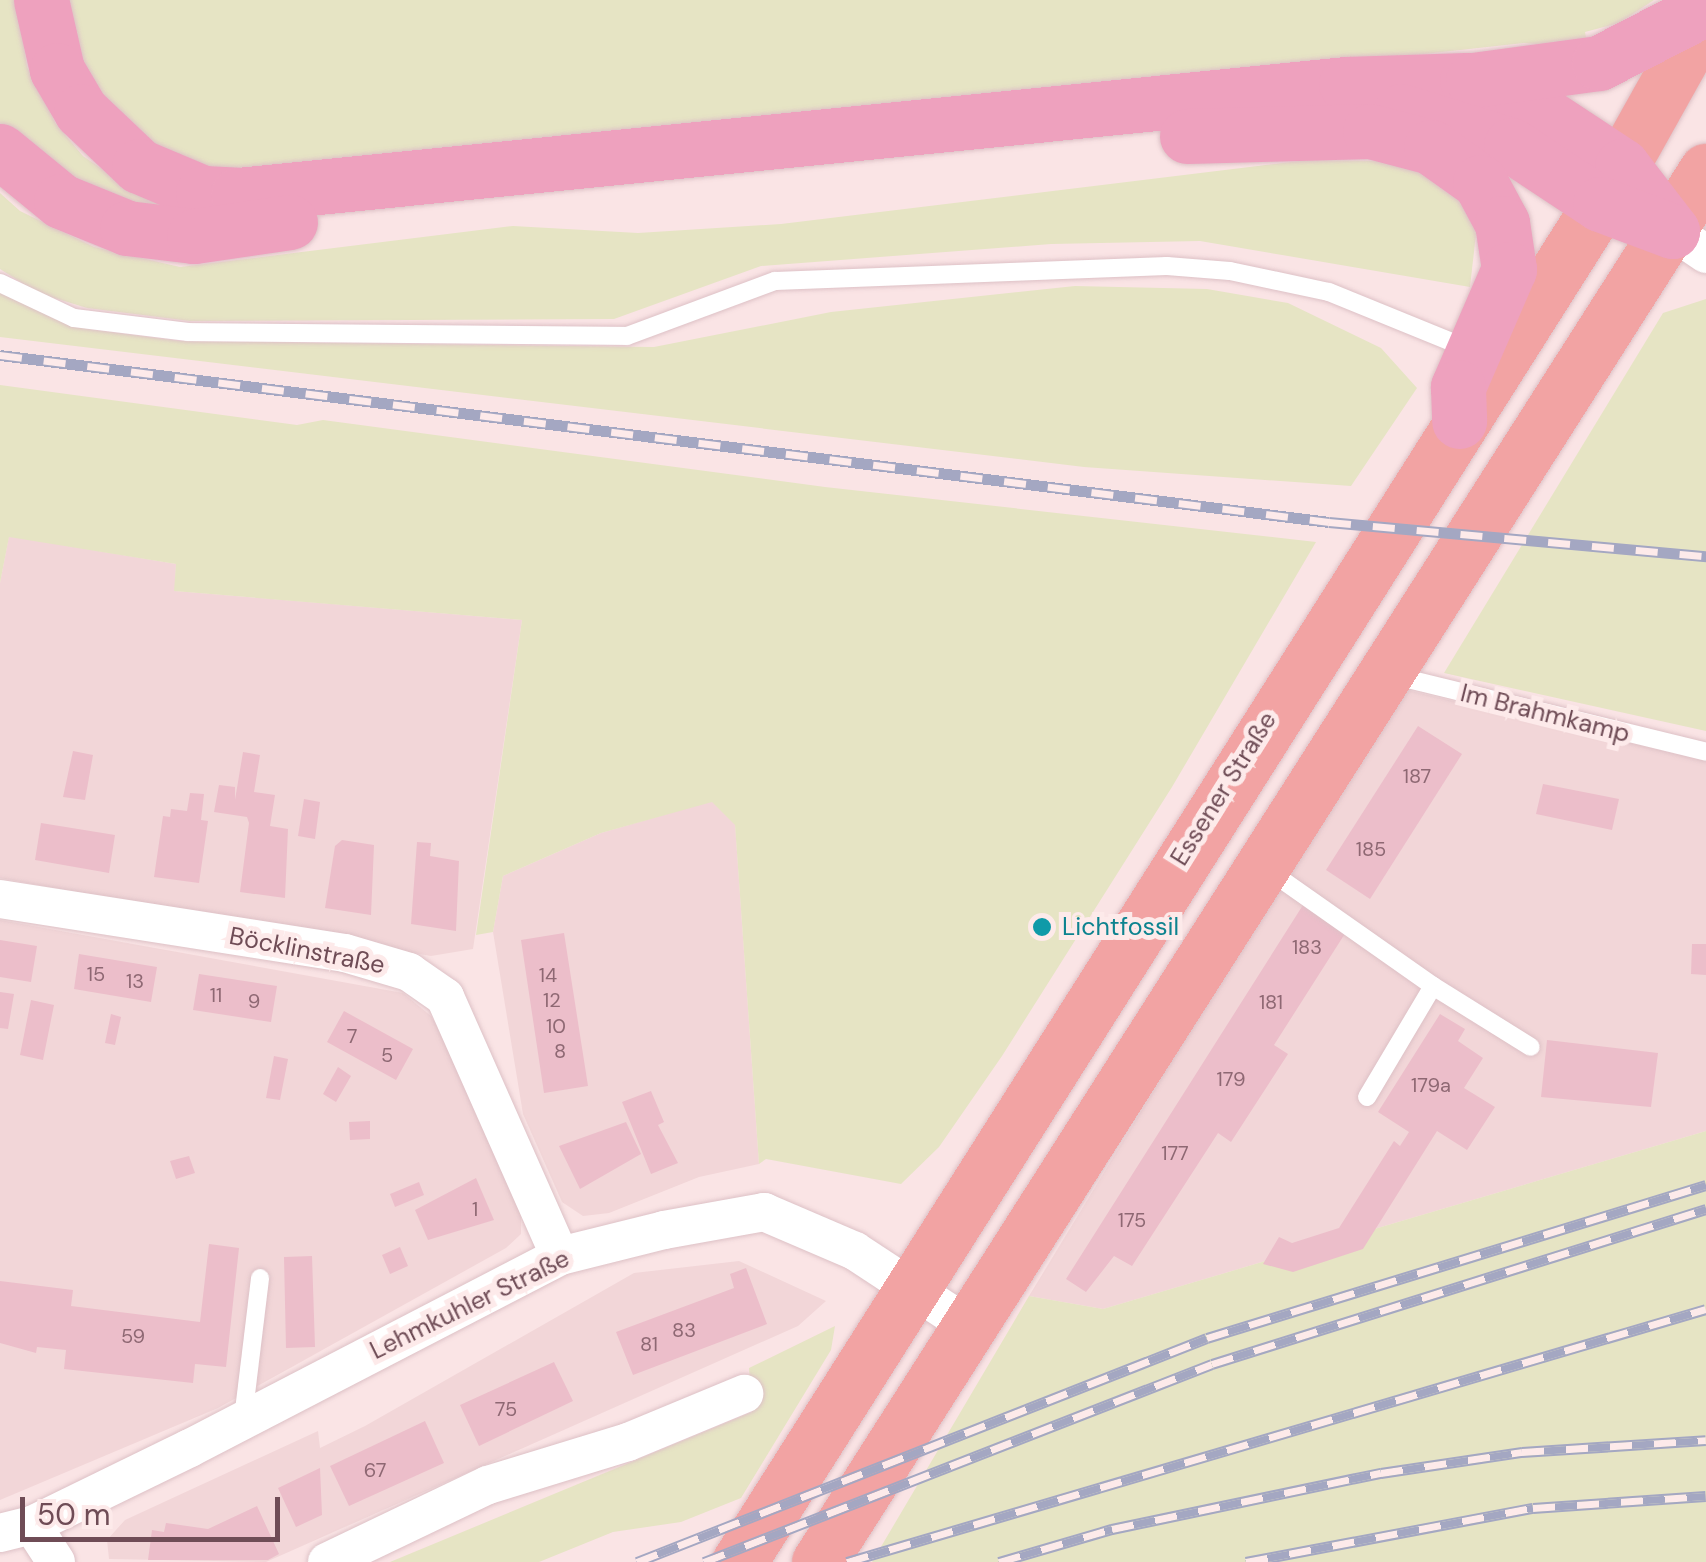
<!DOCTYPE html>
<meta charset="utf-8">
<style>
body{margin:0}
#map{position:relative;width:1706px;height:1562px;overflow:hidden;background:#fae4e5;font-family:"DM Sans",sans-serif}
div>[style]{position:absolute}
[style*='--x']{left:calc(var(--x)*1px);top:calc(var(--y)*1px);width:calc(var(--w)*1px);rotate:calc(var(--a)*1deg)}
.residential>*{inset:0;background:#f2d6d8}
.green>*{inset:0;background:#e6e4c4}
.building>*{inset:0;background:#ecbeca}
.roads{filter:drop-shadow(0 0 2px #ddc1c6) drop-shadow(0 0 2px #ddc1c6)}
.service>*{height:18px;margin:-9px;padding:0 9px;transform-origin:9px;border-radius:9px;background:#fff}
.minor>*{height:38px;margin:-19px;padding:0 19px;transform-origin:19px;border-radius:19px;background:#fff}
.primary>*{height:55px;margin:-27.5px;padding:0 27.5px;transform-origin:27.5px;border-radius:27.5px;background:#f2a3a3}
.motorway>*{height:55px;margin:-27.5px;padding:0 27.5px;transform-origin:27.5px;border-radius:27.5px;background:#eea1be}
.rail>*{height:11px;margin-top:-5.5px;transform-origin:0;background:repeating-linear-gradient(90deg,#fdeaea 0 22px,#a4a7c2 0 44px);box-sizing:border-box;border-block:2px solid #a4a7c2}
.dots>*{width:28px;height:28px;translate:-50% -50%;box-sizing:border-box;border:5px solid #fdeaea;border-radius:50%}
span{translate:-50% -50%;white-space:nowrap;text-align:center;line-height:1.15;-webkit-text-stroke:10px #fdeaea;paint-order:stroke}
.number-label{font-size:20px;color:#8e6873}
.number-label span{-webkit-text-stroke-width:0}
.street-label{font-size:25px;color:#6f4c56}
.culture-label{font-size:25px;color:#0d838f}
.left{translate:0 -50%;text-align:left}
.scale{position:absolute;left:20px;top:1497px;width:260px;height:45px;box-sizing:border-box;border:5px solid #6f4c56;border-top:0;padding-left:12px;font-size:30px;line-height:35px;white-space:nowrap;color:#6f4c56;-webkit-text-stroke:8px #fdeaea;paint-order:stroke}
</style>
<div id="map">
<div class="residential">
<i style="clip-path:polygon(9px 536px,176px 564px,175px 591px,522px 620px,473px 949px,431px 956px,0 878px,0 583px)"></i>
<i style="clip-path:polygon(1398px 688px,1706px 761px,1706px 1131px,1103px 1309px,1029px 1296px)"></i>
<i style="clip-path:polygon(712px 801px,735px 824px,759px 1164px,699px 1177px,609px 1213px,583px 1216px,562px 1202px,523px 1114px,493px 932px,503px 876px,601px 833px)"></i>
<i style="clip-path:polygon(0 920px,403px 993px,431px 1016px,450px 1048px,521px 1213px,521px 1234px,506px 1248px,218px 1408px,0 1500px)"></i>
<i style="clip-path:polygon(739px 1261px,826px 1301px,798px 1326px,266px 1562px,109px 1559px,107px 1540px,125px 1520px,318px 1431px,320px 1448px,365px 1426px,634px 1273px)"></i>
</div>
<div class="green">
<i style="clip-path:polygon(0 0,17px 0,27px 67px,56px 124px,83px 156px,137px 193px,187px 210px,103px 200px,10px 138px,0 123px)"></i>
<i style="clip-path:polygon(54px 0,1654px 0,1619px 23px,1585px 32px,1588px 48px,1524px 43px,620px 142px,216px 178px,102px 120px)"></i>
<i style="clip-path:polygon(1307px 160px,1380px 161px,1442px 176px,1477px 225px,1470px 287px,1200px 241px,1051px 244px,761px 266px,614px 319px,190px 321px,87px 308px,38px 293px,0 269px,0 193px,20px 211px,94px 247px,180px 267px,513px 226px,638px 233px,781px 224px)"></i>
<i style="clip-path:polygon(1075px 286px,1207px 289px,1288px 303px,1381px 348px,1417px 388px,1351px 486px,1084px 467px,0 337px,0 292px,87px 329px,180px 341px,654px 347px,831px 312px)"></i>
<i style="clip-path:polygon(1706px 299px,1706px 731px,1444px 673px,1663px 313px)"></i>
<i style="clip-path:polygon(0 385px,297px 425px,323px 420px,825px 487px,1316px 542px,1172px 787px,1002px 1056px,939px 1147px,901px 1184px,766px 1159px,759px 1164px,735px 825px,712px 802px,601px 833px,503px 876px,493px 932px,476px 935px,522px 620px,174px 591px,176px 564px,9px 537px,0 583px)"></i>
<i style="clip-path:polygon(1706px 1131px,1706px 1562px,872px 1562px,1029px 1296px,1103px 1309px)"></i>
<i style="clip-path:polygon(835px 1326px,831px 1350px,741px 1498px,681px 1522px,613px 1532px,539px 1562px,390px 1562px,752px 1412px,749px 1368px)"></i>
</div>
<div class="building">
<i style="clip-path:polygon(1418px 726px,1462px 754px,1370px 899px,1326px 870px)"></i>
<i style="clip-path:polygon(73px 751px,93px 755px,85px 800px,63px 797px)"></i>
<i style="clip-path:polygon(243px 752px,260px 755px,254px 792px,275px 795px,270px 826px,288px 829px,285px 898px,240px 892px,249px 823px,247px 817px,214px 812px,219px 785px,235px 787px,235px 800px)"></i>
<i style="clip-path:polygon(1543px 784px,1619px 799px,1612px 830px,1536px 814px)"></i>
<i style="clip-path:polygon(190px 793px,204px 794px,201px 820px,208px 821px,199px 883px,154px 877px,163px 816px,170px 817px,171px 809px,187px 811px)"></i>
<i style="clip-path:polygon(304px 799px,320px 802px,315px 839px,298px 836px)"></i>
<i style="clip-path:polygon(41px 823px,115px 835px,109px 873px,35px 860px)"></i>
<i style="clip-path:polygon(342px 840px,374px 845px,371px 915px,325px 908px,335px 846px)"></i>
<i style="clip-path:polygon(417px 842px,431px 843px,430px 856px,459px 861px,456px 931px,411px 924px)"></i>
<i style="clip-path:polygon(1303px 905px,1346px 932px,1274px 1045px,1288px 1054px,1231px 1142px,1218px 1133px,1132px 1266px,1114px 1256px,1086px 1292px,1066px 1279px)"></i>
<i style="clip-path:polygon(564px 933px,588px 1086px,544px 1093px,521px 940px)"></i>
<i style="clip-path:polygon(0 940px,37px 946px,31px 982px,0 977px)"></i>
<i style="clip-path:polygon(1692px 944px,1706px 944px,1706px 975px,1691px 974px)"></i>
<i style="clip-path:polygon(79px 954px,157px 967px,151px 1002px,74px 989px)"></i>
<i style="clip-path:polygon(199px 974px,277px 986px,271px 1022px,193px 1010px)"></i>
<i style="clip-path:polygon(0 992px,14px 994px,8px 1029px,0 1028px)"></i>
<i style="clip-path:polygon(31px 1000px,54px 1005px,43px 1060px,20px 1055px)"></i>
<i style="clip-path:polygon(344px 1011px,413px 1049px,396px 1080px,327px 1042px)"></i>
<i style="clip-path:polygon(111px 1014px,121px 1017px,115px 1045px,105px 1043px)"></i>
<i style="clip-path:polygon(1440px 1014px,1465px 1029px,1458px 1041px,1483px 1058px,1464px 1088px,1495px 1107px,1467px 1150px,1437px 1131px,1363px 1249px,1293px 1272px,1263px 1264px,1279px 1237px,1292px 1243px,1339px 1228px,1394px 1141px,1400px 1146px,1409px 1132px,1378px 1112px)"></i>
<i style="clip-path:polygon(1547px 1040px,1658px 1053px,1651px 1107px,1541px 1097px)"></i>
<i style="clip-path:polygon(274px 1056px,288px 1059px,280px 1100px,266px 1098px)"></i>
<i style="clip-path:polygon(338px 1067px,351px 1076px,336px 1102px,323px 1094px)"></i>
<i style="clip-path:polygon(651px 1091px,664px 1122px,658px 1125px,678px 1163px,651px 1174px,622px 1102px)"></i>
<i style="clip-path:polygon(370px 1121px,370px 1139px,350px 1140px,349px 1122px)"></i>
<i style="clip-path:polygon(626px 1122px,641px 1154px,580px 1189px,559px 1146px)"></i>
<i style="clip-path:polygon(189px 1156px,195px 1173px,176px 1179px,170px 1161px)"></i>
<i style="clip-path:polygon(476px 1178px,494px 1220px,428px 1240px,415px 1210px)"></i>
<i style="clip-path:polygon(419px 1182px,424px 1195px,395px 1207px,390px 1194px)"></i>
<i style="clip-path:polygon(209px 1244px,239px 1248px,226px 1367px,195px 1364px,193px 1383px,64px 1369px,66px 1350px,37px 1347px,36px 1353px,0 1343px,0 1281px,73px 1290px,71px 1306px,200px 1322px)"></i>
<i style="clip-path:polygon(400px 1247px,408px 1266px,390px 1274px,382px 1255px)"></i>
<i style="clip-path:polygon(312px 1256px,315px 1347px,286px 1348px,284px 1257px)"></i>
<i style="clip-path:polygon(746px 1268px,767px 1324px,633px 1375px,616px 1332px,734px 1288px,730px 1274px)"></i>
<i style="clip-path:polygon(554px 1362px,573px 1401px,479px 1446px,460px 1405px)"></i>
<i style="clip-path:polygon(425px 1421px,444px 1463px,349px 1506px,330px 1466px)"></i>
<i style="clip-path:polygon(320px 1468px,322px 1515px,296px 1527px,278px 1488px)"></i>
<i style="clip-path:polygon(257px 1506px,279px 1554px,268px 1560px,148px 1560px,152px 1530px,164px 1532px,166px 1523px,208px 1529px)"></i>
</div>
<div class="roads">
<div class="service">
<i style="--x:0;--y:283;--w:82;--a:25.3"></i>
<i style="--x:74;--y:318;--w:115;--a:7"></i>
<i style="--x:188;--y:332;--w:439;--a:0.5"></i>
<i style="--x:627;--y:336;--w:158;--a:-20.4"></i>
<i style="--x:775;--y:281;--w:392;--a:-2.2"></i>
<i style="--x:1167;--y:266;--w:63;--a:4.5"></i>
<i style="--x:1230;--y:271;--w:101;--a:12"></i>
<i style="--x:1329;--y:292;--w:151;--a:22.2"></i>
<i style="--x:1391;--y:675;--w:324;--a:13.7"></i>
<i style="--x:1268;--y:870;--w:202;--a:35.1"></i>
<i style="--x:1433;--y:986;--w:129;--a:120.7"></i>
<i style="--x:1433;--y:986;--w:115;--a:31.9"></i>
<i style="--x:243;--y:1419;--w:142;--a:-83.1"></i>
</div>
<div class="minor">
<i style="--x:1672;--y:231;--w:41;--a:34.1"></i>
<i style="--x:0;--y:899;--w:349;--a:8.9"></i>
<i style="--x:345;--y:953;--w:67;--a:16.5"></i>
<i style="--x:409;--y:972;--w:44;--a:34.8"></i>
<i style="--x:445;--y:997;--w:283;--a:66.1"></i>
<i style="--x:32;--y:1525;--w:44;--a:57"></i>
<i style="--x:0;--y:1533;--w:33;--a:-14"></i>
<i style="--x:32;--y:1525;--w:176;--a:-26"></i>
<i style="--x:190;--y:1448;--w:417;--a:-27.4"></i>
<i style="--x:560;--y:1256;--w:107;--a:-14"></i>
<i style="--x:664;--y:1230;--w:102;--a:-10.2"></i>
<i style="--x:764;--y:1212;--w:99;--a:23.2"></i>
<i style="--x:855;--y:1251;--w:140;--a:33.3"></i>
<i style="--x:327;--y:1562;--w:178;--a:-25.6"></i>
<i style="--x:488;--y:1485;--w:146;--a:-17.1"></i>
<i style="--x:628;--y:1442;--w:126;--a:-22.5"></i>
</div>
<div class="primary">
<i style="--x:739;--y:1562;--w:1608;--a:-57.62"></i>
<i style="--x:1600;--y:204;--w:218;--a:-60.8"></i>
<i style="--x:819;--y:1562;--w:1650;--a:-57.48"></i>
</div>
<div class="motorway">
<i style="--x:41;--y:0;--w:72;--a:77.1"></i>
<i style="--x:57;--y:70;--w:48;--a:59.7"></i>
<i style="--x:81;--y:111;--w:80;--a:43.5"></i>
<i style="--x:139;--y:166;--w:69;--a:22.9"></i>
<i style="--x:203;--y:193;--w:35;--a:3"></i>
<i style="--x:238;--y:195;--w:1114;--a:-5.72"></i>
<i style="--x:1346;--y:84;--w:121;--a:-1.9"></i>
<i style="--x:1467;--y:80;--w:59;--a:20"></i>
<i style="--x:1522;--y:100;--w:120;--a:33.4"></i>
<i style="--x:1622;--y:166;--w:82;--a:52.4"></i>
<i style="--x:1473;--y:80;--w:127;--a:-7.7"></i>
<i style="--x:1599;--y:63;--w:120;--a:-27.2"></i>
<i style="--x:1401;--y:111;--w:115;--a:17.2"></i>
<i style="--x:1511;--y:145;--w:107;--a:33.5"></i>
<i style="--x:1600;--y:204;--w:77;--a:20.6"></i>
<i style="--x:1187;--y:136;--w:183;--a:-1.6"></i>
<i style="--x:1370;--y:131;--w:63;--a:14.7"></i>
<i style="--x:1431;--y:147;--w:60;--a:35.5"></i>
<i style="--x:1480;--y:182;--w:47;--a:61.8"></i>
<i style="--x:1502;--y:223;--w:47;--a:81.3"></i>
<i style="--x:1509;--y:269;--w:129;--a:113.4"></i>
<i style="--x:1458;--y:387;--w:34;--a:88"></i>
<i style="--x:0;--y:151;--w:79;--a:39.3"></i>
<i style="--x:61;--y:201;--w:71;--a:22.2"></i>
<i style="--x:127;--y:228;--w:67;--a:6.8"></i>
<i style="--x:194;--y:236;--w:97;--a:-8.3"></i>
</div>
</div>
<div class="rail">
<i style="--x:0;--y:355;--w:1339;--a:7.16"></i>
<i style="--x:1329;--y:522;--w:379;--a:5.2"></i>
<i style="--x:637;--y:1562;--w:612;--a:-21.45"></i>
<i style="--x:1207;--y:1338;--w:522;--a:-17.05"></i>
<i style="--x:704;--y:1562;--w:545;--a:-21.29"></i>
<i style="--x:1212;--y:1364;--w:518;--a:-17.42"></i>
<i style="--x:847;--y:1562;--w:895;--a:-16.41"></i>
<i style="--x:999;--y:1562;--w:118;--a:-16.3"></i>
<i style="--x:1112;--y:1529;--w:275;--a:-11.8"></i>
<i style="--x:1381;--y:1473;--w:143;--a:-8.5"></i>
<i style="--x:1522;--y:1452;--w:184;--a:-3.7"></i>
<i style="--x:1246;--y:1562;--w:292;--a:-10.7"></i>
<i style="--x:1533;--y:1508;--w:173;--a:-4"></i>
</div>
<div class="dots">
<i style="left:1042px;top:927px;background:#0f9aa8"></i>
</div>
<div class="number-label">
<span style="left:1417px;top:776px">187</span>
<span style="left:1371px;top:849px">185</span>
<span style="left:1307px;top:947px">183</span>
<span style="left:96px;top:974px">15</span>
<span style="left:548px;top:975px">14</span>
<span style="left:135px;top:981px">13</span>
<span style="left:216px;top:995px">11</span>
<span style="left:552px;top:1000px">12</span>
<span style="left:254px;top:1001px">9</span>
<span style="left:1271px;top:1002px">181</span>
<span style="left:556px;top:1026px">10</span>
<span style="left:352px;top:1036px">7</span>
<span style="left:560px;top:1051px">8</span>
<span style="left:387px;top:1055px">5</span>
<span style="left:1231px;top:1079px">179</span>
<span style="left:1431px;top:1085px">179a</span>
<span style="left:1175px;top:1153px">177</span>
<span style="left:475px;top:1209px">1</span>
<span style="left:1132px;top:1220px">175</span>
<span style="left:684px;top:1330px">83</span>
<span style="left:133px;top:1336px">59</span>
<span style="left:649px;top:1344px">81</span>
<span style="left:506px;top:1409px">75</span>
<span style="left:375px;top:1470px">67</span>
</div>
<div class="street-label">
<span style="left:1545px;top:714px;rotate:14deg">Im Brahmkamp</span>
<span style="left:1224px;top:789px;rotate:-58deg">Essener Straße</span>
<span style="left:307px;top:951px;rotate:11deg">Böcklinstraße</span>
<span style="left:470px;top:1305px;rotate:-26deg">Lehmkuhler Straße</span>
</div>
<div class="culture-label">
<span class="left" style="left:1062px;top:927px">Lichtfossil</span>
</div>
<div class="scale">50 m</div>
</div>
